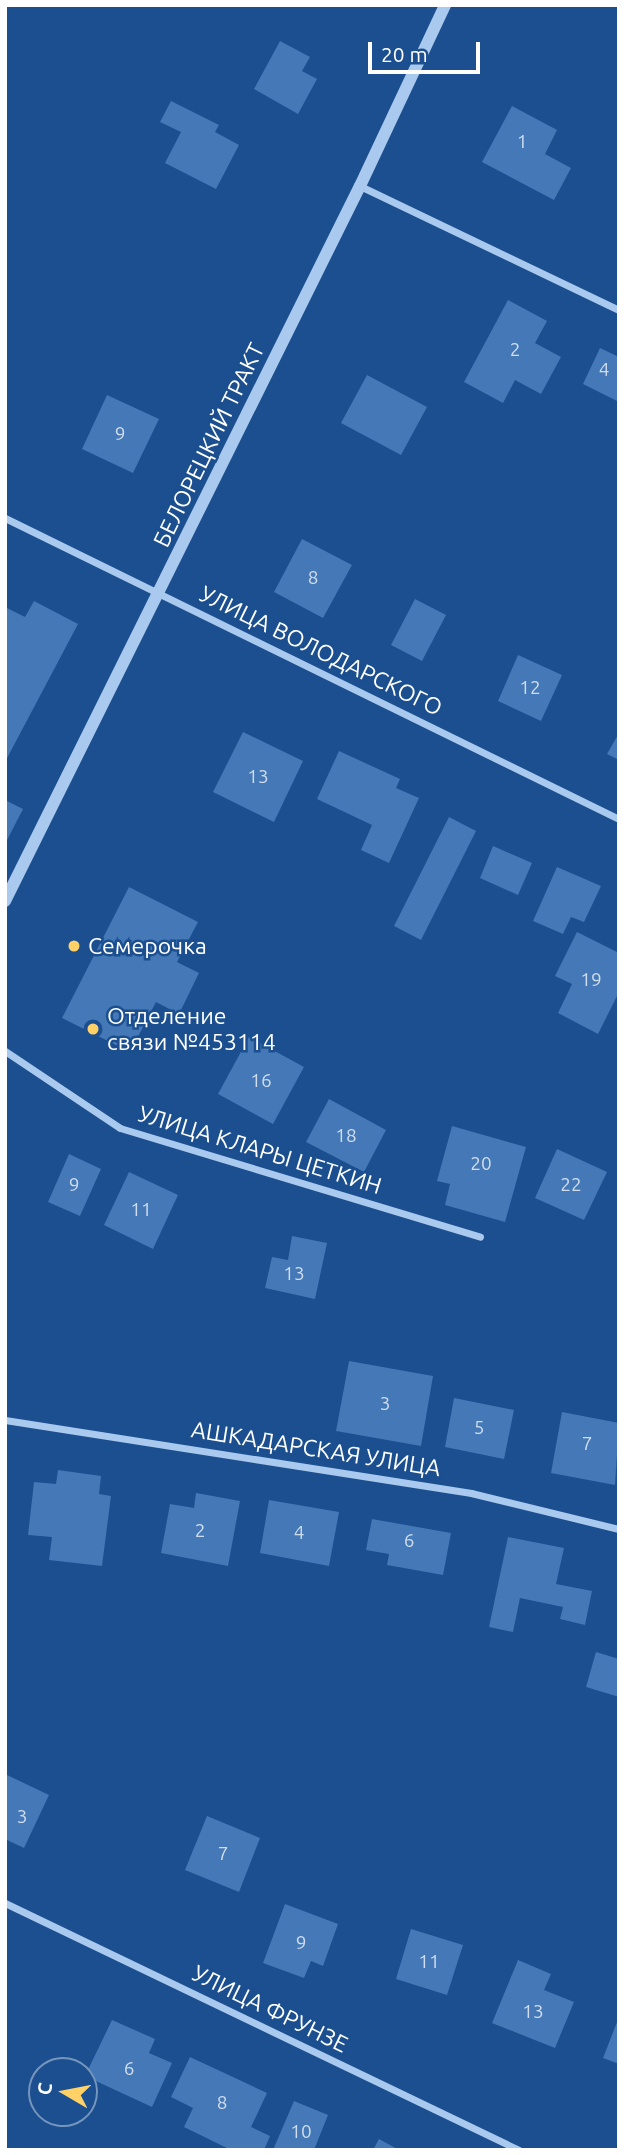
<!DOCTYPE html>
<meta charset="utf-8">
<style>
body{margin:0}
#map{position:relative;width:624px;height:2155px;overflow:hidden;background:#1b4f8f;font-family:Ubuntu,sans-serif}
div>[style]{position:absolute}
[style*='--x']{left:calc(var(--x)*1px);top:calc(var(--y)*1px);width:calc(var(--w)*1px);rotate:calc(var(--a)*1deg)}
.building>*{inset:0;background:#4478b7}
.minor>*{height:7px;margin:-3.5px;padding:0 3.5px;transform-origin:3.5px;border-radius:3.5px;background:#a9c9ee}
.tertiary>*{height:12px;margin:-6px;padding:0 6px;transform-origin:6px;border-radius:6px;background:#a9c9ee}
.dots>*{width:19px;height:19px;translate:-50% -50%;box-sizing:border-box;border:4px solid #1b4f8f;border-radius:50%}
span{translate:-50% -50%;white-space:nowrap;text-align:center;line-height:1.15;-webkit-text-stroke:5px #1b4f8f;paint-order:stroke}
.number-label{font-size:19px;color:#d0dded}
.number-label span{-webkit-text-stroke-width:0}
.street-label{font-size:23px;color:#fff}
.poi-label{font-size:23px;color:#fff}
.left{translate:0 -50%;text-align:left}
.frame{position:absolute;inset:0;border:7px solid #fff;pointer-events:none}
.north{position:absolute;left:28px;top:2057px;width:70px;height:70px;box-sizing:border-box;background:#1b4f8f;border:2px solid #7695bc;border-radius:50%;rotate:280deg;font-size:19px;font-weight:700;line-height:28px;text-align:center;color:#fff}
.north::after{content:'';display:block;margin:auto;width:24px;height:32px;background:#ffd166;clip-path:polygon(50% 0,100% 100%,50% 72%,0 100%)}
.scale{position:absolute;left:368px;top:42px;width:112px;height:32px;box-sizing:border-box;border:4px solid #fff;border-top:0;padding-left:9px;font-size:21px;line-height:24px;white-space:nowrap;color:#fff;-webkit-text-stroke:5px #1b4f8f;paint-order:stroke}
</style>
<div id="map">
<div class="building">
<i style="clip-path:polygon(280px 41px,310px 57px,302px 71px,317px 79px,298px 114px,254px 89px)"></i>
<i style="clip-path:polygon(171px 101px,219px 125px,215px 132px,239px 145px,216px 189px,165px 163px,181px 132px,160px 122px)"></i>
<i style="clip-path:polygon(512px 106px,557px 130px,545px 154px,571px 168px,554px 200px,482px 162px)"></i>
<i style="clip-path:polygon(508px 300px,547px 321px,535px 343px,561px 357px,541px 394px,515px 380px,503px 403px,464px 382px)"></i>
<i style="clip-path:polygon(600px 348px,619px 357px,619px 402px,583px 384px)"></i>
<i style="clip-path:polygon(367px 375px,427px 407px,401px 455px,341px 423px)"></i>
<i style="clip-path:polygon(107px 395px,159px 419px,133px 473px,82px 449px)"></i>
<i style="clip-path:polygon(302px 539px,352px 565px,323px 618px,274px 592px)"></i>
<i style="clip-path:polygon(415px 599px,446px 615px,422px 661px,391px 645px)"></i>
<i style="clip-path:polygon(34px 601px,78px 624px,5px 762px,5px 607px,25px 617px)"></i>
<i style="clip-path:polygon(518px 655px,562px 675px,541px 721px,498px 701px)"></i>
<i style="clip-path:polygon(243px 732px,303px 761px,274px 822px,213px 792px)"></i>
<i style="clip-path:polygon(619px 733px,619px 760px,607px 754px)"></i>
<i style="clip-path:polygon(339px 751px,400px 779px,396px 788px,419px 798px,389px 863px,361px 850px,372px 825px,317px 799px)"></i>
<i style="clip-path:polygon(5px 800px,23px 809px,5px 844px)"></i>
<i style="clip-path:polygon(449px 817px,476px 831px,421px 940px,394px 926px)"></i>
<i style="clip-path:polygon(493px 846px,532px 863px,518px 895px,480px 878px)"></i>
<i style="clip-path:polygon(557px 867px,601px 886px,584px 922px,571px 917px,563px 934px,533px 921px)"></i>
<i style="clip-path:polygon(129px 887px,198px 922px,177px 962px,199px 973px,179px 1014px,156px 1002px,130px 1052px,62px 1018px)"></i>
<i style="clip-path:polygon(577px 932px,619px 953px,619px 992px,598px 1034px,558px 1013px,572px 984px,555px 976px)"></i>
<i style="clip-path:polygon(249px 1037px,304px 1067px,273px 1124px,218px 1094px)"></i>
<i style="clip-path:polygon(329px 1099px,386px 1130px,364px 1172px,306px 1142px)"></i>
<i style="clip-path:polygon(452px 1126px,526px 1147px,505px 1222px,445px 1205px,450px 1184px,437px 1181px)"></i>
<i style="clip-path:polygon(557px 1149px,607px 1172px,584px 1220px,535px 1198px)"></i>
<i style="clip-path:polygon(69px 1154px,101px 1169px,80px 1216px,48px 1202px)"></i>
<i style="clip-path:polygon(129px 1172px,178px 1195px,153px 1249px,104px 1225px)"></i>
<i style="clip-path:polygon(292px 1236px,327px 1243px,315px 1299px,265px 1288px,272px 1257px,288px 1260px)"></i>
<i style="clip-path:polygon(349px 1361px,433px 1376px,421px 1446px,336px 1431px)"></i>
<i style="clip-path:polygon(454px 1398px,514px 1410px,504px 1459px,445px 1447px)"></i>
<i style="clip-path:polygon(562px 1412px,619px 1423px,615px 1485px,551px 1473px)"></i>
<i style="clip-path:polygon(58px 1470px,101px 1476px,99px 1494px,111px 1496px,102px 1566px,49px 1560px,52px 1537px,28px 1535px,34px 1482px,56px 1484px)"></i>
<i style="clip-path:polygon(196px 1493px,240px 1501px,228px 1566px,161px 1553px,170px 1504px,194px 1508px)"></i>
<i style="clip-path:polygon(269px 1500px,339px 1512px,329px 1566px,260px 1553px)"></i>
<i style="clip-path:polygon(372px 1519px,451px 1533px,443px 1575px,387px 1565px,389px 1554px,366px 1550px)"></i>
<i style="clip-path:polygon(508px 1537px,564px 1548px,556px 1584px,592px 1591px,585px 1625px,560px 1619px,563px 1607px,520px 1598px,513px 1632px,489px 1627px)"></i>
<i style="clip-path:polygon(596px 1652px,619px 1659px,619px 1697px,586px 1687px)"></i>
<i style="clip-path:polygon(5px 1774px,49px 1795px,24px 1848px,5px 1839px)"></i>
<i style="clip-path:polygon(207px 1816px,260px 1838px,239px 1892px,185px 1870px)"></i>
<i style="clip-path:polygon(285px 1904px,338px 1924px,323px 1966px,311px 1961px,304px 1978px,263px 1963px)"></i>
<i style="clip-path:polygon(411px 1929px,463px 1945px,447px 1995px,396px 1979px)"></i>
<i style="clip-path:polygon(518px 1960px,551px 1974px,544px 1990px,574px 2002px,555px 2048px,492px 2023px)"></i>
<i style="clip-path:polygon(619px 2017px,619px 2064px,603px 2058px)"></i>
<i style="clip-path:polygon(112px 2020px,155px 2039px,149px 2053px,172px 2063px,152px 2107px,85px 2076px)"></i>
<i style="clip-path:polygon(190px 2057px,267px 2093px,251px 2127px,270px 2136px,264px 2150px,231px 2150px,184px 2127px,193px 2108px,171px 2097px)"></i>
<i style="clip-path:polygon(294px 2101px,328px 2115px,314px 2150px,273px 2150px)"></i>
<i style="clip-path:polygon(379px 2139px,399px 2150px,373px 2150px)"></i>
</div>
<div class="minor">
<i style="--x:360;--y:186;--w:287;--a:25.6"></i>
<i style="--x:5;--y:518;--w:684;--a:26.12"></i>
<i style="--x:5;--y:1051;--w:138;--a:33.8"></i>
<i style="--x:120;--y:1128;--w:376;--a:16.8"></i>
<i style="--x:5;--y:1420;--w:472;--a:8.9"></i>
<i style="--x:471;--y:1493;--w:152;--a:13.7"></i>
<i style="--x:5;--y:1903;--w:570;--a:25.67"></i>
</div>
<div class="tertiary">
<i style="--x:5;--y:901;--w:798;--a:-63.6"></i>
<i style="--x:360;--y:186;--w:200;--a:-64.8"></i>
</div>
<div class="dots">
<i style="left:74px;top:946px;background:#ffd166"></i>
<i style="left:93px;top:1029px;background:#ffd166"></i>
</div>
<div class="number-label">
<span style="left:522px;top:142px">1</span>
<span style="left:515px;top:350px">2</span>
<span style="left:604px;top:370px">4</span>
<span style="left:120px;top:434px">9</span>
<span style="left:313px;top:578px">8</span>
<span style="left:530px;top:688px">12</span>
<span style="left:258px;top:777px">13</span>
<span style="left:591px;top:980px">19</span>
<span style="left:261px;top:1081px">16</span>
<span style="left:346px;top:1136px">18</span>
<span style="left:481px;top:1164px">20</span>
<span style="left:74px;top:1185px">9</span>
<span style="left:571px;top:1185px">22</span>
<span style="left:141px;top:1210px">11</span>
<span style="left:294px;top:1274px">13</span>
<span style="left:385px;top:1404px">3</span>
<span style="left:479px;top:1428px">5</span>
<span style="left:587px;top:1444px">7</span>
<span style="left:200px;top:1531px">2</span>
<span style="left:299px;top:1533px">4</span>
<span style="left:409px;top:1541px">6</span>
<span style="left:22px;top:1817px">3</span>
<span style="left:223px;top:1854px">7</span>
<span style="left:301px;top:1943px">9</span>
<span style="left:429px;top:1962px">11</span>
<span style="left:533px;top:2012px">13</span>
<span style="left:129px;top:2069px">6</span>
<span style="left:222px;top:2103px">8</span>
<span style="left:301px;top:2132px">10</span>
</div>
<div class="street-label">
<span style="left:209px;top:445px;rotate:-64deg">БЕЛОРЕЦКИЙ ТРАКТ</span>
<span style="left:321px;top:651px;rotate:26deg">УЛИЦА ВОЛОДАРСКОГО</span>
<span style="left:260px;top:1150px;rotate:17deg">УЛИЦА КЛАРЫ ЦЕТКИН</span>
<span style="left:316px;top:1449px;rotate:9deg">АШКАДАРСКАЯ УЛИЦА</span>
<span style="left:270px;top:2009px;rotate:26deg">УЛИЦА ФРУНЗЕ</span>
</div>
<div class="poi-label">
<span class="left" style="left:88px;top:946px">Семерочка</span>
<span class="left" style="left:107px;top:1029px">Отделение<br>связи №453114</span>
</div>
<div class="frame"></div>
<div class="north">С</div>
<div class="scale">20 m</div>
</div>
